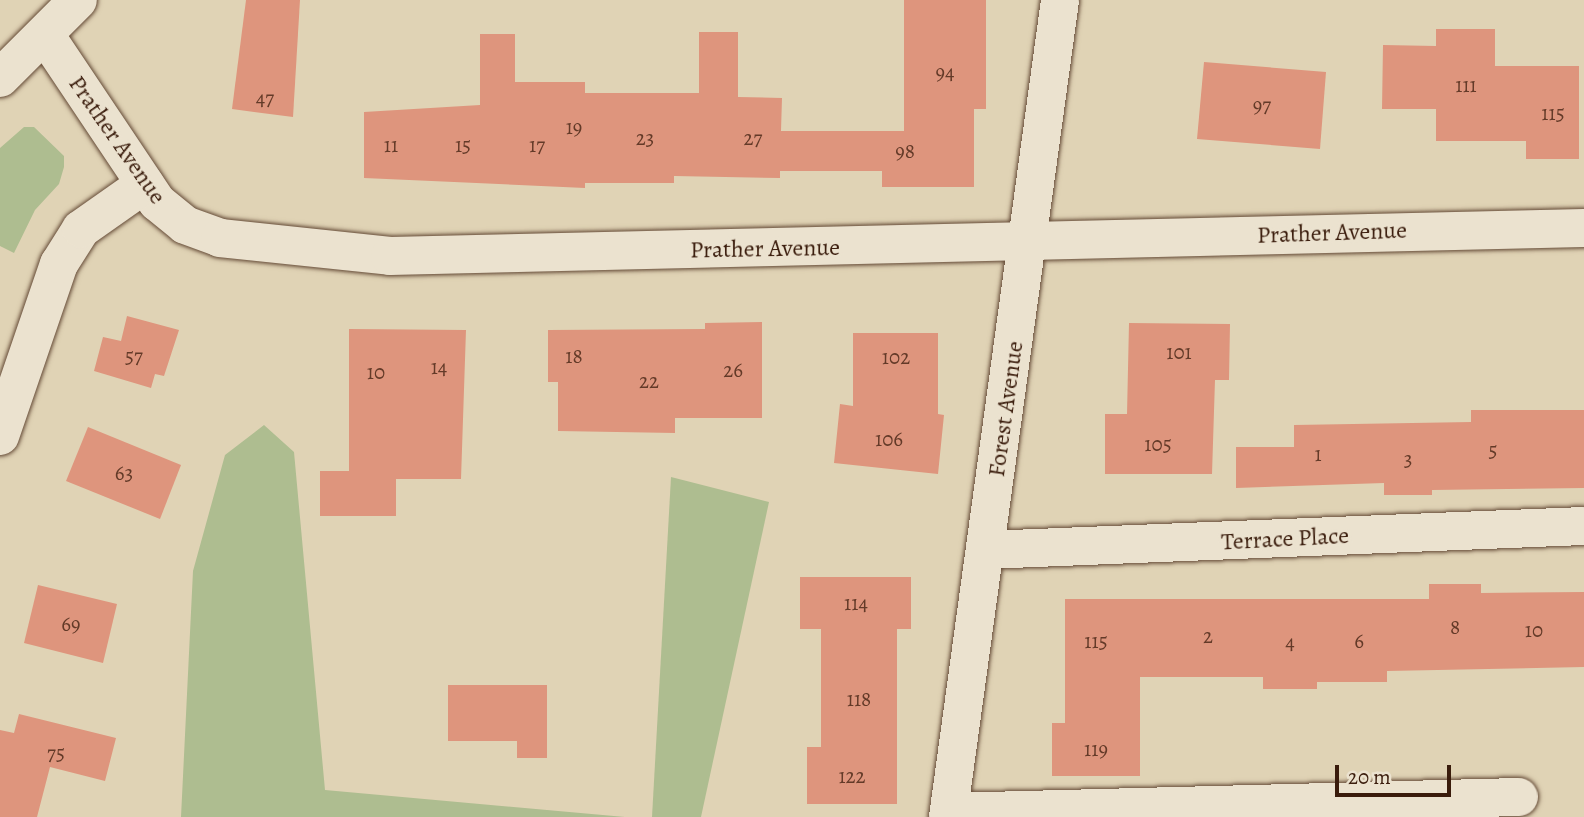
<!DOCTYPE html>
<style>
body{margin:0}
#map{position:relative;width:1584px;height:817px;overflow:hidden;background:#e0d3b5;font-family:Alegreya,serif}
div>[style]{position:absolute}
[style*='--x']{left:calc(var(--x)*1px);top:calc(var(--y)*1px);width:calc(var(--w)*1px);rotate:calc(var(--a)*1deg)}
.green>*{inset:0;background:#aebd90}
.building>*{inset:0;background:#de957d}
.roads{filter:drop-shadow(0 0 2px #644a36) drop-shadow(0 0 2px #644a36)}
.street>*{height:38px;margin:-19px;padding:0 19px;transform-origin:19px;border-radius:19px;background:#ebe2cf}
.secondary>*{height:38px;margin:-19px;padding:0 19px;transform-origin:19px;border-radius:19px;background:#ebe2cf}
span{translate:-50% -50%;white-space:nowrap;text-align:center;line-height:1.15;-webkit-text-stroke:6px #ebe2cf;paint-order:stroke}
.number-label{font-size:21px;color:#633a28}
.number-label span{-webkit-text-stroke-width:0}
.street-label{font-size:24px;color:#3a1c0c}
.scale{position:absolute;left:1335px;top:765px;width:116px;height:32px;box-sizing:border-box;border:4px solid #3a1c0c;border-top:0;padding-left:9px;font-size:21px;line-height:24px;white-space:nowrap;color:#3a1c0c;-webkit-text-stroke:5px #ebe2cf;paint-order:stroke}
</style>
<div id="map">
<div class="green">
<i style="clip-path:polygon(24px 127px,34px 127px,64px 156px,64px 167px,59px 184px,35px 210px,14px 253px,0 246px,0 148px)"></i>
<i style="clip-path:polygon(264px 425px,294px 452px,325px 790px,625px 817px,181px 817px,193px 571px,225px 455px)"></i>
<i style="clip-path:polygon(671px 477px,769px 502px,701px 817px,652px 817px)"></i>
</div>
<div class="building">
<i style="clip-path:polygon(246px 0,300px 0,293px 117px,232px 109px)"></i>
<i style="clip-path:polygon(904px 0,986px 0,986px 109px,974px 109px,974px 187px,882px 187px,882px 171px,780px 171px,780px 178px,674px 176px,674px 183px,585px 183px,585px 188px,364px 178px,364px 112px,480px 105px,480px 34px,515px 34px,515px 82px,585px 82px,585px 93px,699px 93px,699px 32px,738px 32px,738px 97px,782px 98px,781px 131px,904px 131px)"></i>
<i style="clip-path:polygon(1436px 29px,1495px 29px,1495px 66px,1579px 66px,1579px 159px,1526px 159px,1526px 141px,1436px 141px,1436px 109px,1382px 109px,1383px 45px,1436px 46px)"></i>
<i style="clip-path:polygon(1204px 62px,1326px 72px,1320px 149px,1197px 139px)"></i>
<i style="clip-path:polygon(127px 316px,179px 330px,164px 376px,155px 374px,151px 388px,94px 371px,103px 337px,121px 341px)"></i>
<i style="clip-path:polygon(762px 322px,762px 418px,675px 418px,675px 433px,558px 431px,558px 382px,548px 382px,548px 330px,705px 329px,705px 323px)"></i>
<i style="clip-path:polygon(1129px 323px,1230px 324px,1229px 380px,1215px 380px,1212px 474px,1105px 474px,1105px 414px,1127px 414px)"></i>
<i style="clip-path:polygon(349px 329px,466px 330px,461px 479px,396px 479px,396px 516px,320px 516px,320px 471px,349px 471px)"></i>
<i style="clip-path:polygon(853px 333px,938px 333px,938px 414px,944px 415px,938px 474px,834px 463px,840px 404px,853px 406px)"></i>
<i style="clip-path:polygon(1471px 410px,1584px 410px,1584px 488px,1432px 490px,1432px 495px,1384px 495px,1384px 483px,1236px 488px,1236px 447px,1294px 447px,1294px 425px,1471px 422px)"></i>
<i style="clip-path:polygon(88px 427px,181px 465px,160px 519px,66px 481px)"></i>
<i style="clip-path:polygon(800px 577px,911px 577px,911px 629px,897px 629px,897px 804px,807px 804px,807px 747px,821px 747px,821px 629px,800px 629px)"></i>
<i style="clip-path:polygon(1429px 584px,1481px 584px,1481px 593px,1584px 592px,1584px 667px,1387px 671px,1387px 682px,1317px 682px,1317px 689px,1263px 689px,1263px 677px,1140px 677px,1140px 776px,1052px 776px,1052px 723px,1065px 723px,1065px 599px,1429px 599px)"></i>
<i style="clip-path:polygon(38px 585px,117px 604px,103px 663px,24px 643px)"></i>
<i style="clip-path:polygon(448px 685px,547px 685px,547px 758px,517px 758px,517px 741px,448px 741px)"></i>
<i style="clip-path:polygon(19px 714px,116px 738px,105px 781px,50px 767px,37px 817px,0 817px,0 730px,14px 733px)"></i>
</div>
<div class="roads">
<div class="street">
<i style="--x:46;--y:36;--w:200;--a:56.2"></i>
<i style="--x:157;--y:202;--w:36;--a:39"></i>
<i style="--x:185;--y:225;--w:37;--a:20"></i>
<i style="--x:220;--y:238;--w:171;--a:6"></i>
<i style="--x:390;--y:256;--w:1194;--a:-1.34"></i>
<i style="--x:0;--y:436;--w:182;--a:-71.1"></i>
<i style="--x:59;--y:264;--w:41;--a:-57.8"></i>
<i style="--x:81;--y:229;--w:78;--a:-35.1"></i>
<i style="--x:986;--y:550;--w:598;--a:-2.3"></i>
<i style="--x:949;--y:812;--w:570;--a:-1.51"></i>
</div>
<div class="secondary">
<i style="--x:0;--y:78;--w:110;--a:-45"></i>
<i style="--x:948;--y:817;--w:825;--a:-82.19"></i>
</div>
</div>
<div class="number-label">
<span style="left:945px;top:72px">94</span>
<span style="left:1466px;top:85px">111</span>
<span style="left:265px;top:98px">47</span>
<span style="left:1262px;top:105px">97</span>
<span style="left:1553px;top:113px">115</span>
<span style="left:574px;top:127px">19</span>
<span style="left:645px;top:138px">23</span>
<span style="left:753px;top:138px">27</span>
<span style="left:391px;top:145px">11</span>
<span style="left:463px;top:145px">15</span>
<span style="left:537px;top:145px">17</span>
<span style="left:905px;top:151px">98</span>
<span style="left:1179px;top:352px">101</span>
<span style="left:134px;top:356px">57</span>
<span style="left:574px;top:356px">18</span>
<span style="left:896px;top:357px">102</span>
<span style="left:439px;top:367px">14</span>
<span style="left:733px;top:370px">26</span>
<span style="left:376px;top:372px">10</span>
<span style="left:649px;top:381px">22</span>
<span style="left:889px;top:439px">106</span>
<span style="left:1158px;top:444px">105</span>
<span style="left:1493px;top:450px">5</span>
<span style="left:1318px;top:454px">1</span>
<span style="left:1408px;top:459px">3</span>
<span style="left:124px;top:473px">63</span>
<span style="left:856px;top:603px">114</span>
<span style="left:71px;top:624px">69</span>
<span style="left:1455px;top:627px">8</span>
<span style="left:1534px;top:630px">10</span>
<span style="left:1208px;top:636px">2</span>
<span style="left:1096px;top:641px">115</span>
<span style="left:1359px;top:641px">6</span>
<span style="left:1290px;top:642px">4</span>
<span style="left:859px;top:699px">118</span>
<span style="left:1096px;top:749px">119</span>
<span style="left:56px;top:753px">75</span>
<span style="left:852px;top:776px">122</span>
</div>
<div class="street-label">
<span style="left:117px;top:140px;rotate:55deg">Prather Avenue</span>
<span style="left:1332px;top:233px;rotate:-2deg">Prather Avenue</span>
<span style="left:765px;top:249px;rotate:-1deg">Prather Avenue</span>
<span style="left:1006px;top:409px;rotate:-82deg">Forest Avenue</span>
<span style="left:1285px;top:539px;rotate:-3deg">Terrace Place</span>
</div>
<div class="scale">20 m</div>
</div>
